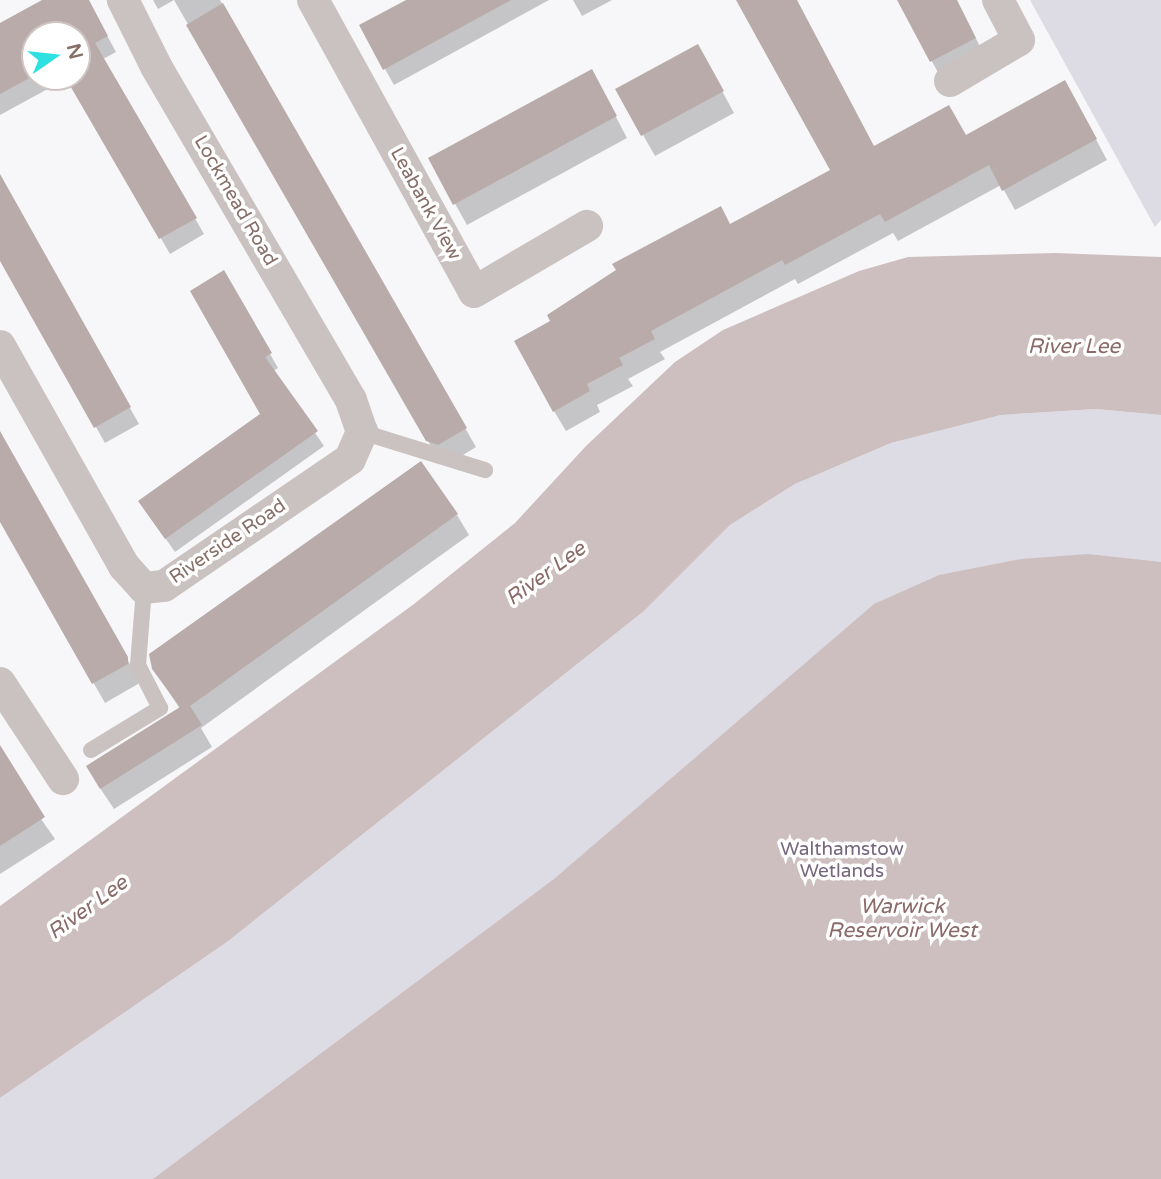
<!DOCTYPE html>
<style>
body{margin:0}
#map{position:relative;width:1161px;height:1179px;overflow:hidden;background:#f7f7f9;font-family:"Varela Round",sans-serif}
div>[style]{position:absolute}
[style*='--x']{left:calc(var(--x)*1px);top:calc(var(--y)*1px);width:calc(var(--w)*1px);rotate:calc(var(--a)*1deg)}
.green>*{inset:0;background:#dddbe3}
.water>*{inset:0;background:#cdbfbf}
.shadow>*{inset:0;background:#0003}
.building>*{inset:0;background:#b8aba9}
.service>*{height:16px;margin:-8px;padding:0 8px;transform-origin:8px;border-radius:8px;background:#c9c2c0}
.minor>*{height:32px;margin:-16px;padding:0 16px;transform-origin:16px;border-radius:16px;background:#c9c2c0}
span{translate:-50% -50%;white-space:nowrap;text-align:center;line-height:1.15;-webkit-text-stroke:7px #fff;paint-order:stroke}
.street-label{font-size:19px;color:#876f68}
.park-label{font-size:19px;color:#75677e}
.water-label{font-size:21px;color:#8a6b69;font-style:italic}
.north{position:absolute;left:21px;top:21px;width:70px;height:70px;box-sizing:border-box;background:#fff;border:2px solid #cfc5c3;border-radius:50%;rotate:76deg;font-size:19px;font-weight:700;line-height:28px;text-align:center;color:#876f68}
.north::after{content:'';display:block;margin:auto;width:24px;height:32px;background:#2de0e2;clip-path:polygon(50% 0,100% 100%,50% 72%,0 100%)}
</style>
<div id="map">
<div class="green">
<i style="clip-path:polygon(1030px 0,1161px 0,1161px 220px,1155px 227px)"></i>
<i style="clip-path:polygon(1096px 409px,1161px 415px,1161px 1179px,0 1179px,0 1098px,227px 942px,644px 611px,730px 525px,795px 484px,891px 443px,1001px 415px)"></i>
</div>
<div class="water">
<i style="clip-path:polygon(1055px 253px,1161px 257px,1161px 415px,1096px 409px,1001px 415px,891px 443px,795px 484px,730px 525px,644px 611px,227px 942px,0 1098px,0 906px,414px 604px,515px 523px,586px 446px,675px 362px,723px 330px,859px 271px,908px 257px)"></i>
<i style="clip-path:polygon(1088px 554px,1161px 562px,1161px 1179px,153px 1179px,554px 879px,874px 604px,939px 575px,1021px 559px)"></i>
</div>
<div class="shadow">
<i style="clip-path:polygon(evenodd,45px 0,88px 0,116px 52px,103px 59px,204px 234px,170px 254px,68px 78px,0 115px,0 25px,45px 0,35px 35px,77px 35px,77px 77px,35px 77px,35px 35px)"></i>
<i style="clip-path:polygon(153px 0,220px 0,476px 447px,450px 463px,439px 460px,174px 0,158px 9px)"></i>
<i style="clip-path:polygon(409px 0,549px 0,394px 85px,361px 26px)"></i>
<i style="clip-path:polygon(573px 0,612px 0,582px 16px)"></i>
<i style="clip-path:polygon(738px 0,796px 0,874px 148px,966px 137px,1076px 102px,1107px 160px,1015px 210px,1001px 185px,898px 241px,893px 233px,798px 284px,795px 279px,660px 352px,665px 359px,628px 379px,633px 386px,597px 405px,600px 412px,566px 431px,554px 411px,730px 226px,832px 171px)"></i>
<i style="clip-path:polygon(899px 0,956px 0,986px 58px,942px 80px)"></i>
<i style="clip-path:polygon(709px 67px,734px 113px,655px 156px,643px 135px)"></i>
<i style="clip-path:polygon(603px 92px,627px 138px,467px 225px,430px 159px)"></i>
<i style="clip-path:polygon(0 178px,139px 424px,105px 443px,0 257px)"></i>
<i style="clip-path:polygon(224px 273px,278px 368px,273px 371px,324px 446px,175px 552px,140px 502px,262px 415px)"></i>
<i style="clip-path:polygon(0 436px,138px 678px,138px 684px,105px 703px,0 519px)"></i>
<i style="clip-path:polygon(457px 515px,469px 535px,201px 728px,212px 747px,114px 809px,100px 788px,180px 709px,153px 668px)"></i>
<i style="clip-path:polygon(0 760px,55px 839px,0 874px)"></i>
</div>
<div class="building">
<i style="clip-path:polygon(42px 0,89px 0,108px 36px,95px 43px,197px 218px,159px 239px,65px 77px,77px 77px,77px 35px,35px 35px,35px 75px,0 94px,0 23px)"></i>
<i style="clip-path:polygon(406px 0,511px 0,383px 70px,359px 25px)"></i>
<i style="clip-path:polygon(736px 0,797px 0,874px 146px,949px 105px,966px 135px,1065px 80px,1097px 139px,1002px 191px,989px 165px,885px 222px,880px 214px,785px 265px,782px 260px,651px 331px,655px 339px,619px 358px,623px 365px,587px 384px,590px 391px,553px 412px,514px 341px,550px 321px,547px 315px,616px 270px,612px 264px,721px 206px,730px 224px,830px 170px)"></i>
<i style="clip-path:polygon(897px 0,957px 0,976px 38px,930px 62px)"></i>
<i style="clip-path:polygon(223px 3px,467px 428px,438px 445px,426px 441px,186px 25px)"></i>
<i style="clip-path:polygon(698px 44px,724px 91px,641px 136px,615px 89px)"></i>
<i style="clip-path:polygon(592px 69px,617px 116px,453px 205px,428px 158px)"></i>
<i style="clip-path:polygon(0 174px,131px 407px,94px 428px,0 261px)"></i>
<i style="clip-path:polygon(224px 270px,272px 353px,265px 357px,318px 431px,165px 539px,138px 501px,260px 414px,190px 291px)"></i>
<i style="clip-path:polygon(0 431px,128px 657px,128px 664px,92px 684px,0 522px)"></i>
<i style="clip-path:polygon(421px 461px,458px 514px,190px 706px,202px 725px,100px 789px,86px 766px,180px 707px,152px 669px,149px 654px)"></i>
<i style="clip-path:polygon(0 745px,45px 817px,0 846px)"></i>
</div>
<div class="service">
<i style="--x:362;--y:432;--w:129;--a:17.2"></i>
<i style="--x:91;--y:750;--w:81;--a:-31.3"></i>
<i style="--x:160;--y:708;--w:48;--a:-117.1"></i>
<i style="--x:138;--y:665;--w:77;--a:-85.5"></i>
</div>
<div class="minor">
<i style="--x:313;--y:0;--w:333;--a:61.1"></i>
<i style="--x:474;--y:292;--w:131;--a:-30.3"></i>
<i style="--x:950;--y:81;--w:80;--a:-30.7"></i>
<i style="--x:1019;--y:40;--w:45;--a:-117.7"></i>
<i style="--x:0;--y:346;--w:253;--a:60.6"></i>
<i style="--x:124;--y:566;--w:30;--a:48"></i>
<i style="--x:144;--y:588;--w:20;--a:-6"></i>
<i style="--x:164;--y:586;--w:225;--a:-34.3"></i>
<i style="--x:350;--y:459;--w:30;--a:-66"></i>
<i style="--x:362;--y:432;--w:34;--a:-109"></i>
<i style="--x:351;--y:400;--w:387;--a:-120.3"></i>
<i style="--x:156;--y:66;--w:74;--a:-116.6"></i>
<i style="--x:0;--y:683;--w:115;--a:56.7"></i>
</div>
<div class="street-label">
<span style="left:235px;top:201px;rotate:60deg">Lockmead Road</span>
<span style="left:425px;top:204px;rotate:61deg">Leabank View</span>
<span style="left:228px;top:542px;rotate:-34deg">Riverside Road</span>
</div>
<div class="park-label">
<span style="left:842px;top:861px">Walthamstow<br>Wetlands</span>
</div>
<div class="water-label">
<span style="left:1074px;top:347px">River Lee</span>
<span style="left:546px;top:574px;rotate:-36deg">River Lee</span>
<span style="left:902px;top:919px">Warwick<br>Reservoir West</span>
<span style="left:88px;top:908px;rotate:-36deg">River Lee</span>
</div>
<div class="north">N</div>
</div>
